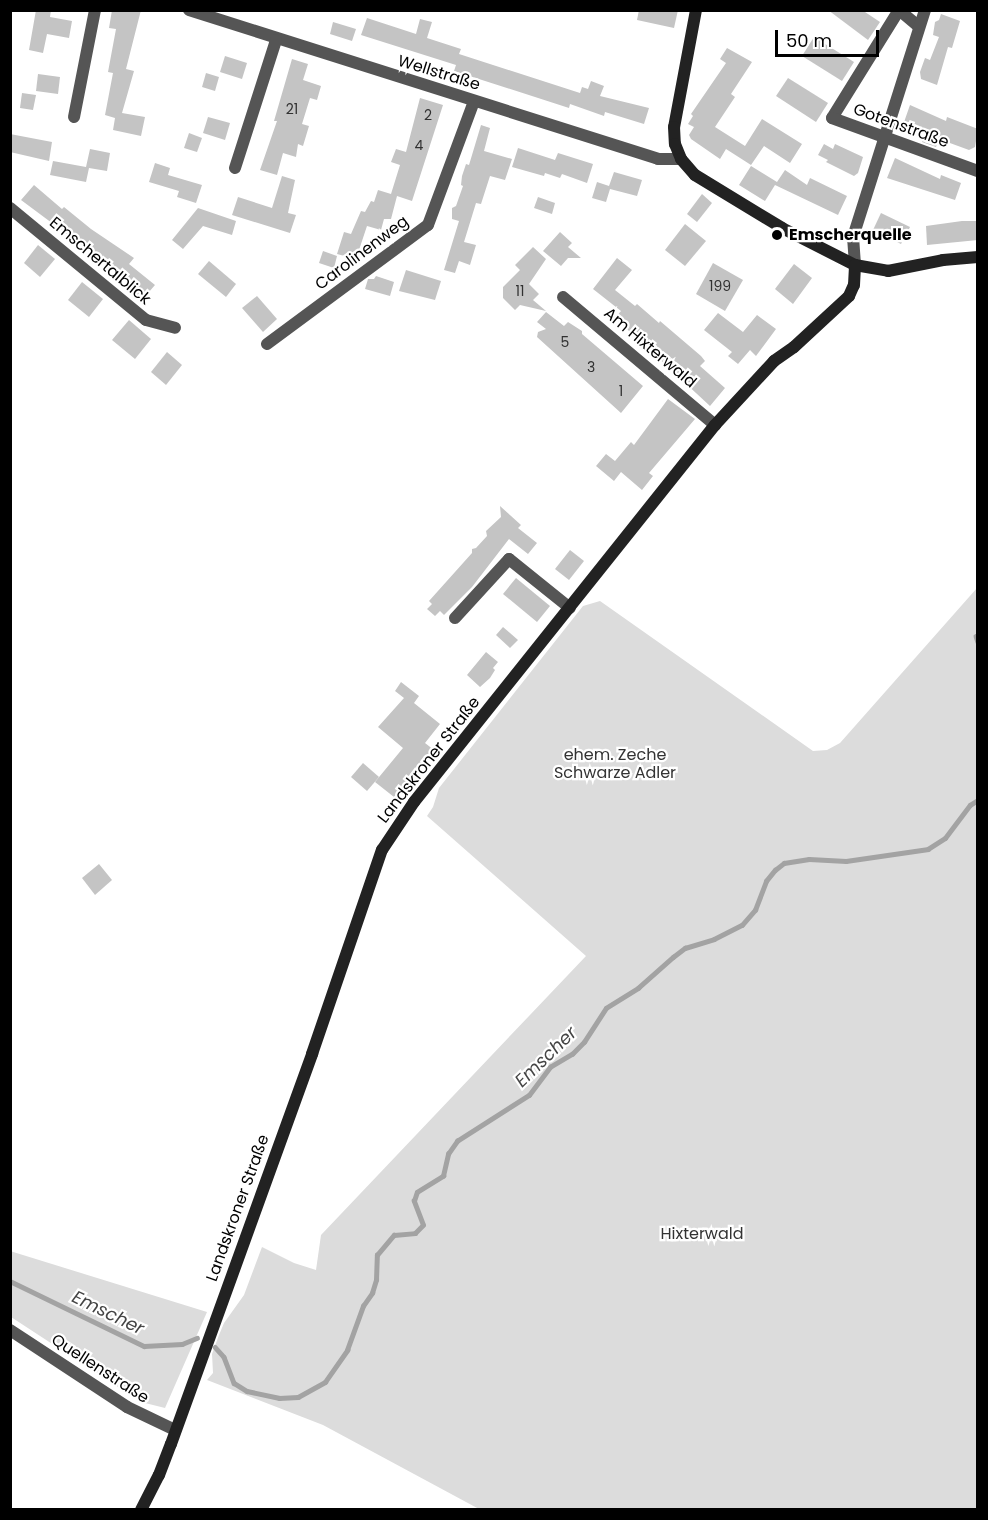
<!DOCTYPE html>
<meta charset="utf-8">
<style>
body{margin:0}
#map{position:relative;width:988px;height:1520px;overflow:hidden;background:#fff;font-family:Poppins,sans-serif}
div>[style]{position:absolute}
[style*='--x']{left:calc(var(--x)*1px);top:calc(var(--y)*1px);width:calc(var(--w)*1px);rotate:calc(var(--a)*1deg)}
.green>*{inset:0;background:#dcdcdc}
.stream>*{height:4.5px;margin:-2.25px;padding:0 2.25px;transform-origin:2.25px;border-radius:2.25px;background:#a3a3a3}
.building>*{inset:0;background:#c4c4c4}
.street>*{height:12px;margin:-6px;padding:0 6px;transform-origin:6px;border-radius:6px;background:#555}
.secondary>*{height:12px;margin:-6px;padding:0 6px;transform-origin:6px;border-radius:6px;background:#222}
.dots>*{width:16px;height:16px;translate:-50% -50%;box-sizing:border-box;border:3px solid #fff;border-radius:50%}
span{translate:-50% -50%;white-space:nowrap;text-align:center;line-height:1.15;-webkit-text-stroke:4.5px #fff;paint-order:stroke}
.number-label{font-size:14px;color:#313131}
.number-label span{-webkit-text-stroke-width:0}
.street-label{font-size:16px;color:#000}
.poi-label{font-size:16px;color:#000;font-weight:700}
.left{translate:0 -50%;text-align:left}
.park-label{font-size:16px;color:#333}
.water-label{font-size:18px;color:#444;font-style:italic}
.frame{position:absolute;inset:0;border:12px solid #000;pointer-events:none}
.scale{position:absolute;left:775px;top:30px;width:104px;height:27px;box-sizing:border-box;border:3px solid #000;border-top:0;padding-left:8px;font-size:18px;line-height:21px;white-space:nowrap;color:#000;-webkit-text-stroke:4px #fff;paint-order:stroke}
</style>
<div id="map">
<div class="green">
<i style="clip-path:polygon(977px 588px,977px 1509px,479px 1509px,323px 1425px,207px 1380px,213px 1373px,212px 1354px,219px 1335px,224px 1323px,244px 1295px,262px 1247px,294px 1263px,316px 1270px,321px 1235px,586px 956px,427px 816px,433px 807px,439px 788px,583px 606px,600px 601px,813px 751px,827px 750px,840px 743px)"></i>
<i style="clip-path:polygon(10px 1251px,207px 1312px,165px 1408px,141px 1402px,11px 1317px)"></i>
</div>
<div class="stream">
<i style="--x:976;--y:636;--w:6;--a:72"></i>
<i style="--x:10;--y:1281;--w:149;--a:25.9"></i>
<i style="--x:144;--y:1346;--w:38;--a:-3"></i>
<i style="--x:182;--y:1344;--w:16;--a:-22"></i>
<i style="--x:215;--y:1347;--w:13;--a:48"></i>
<i style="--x:224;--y:1357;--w:28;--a:69"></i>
<i style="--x:234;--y:1383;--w:15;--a:32"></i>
<i style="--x:247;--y:1391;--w:33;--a:12"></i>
<i style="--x:279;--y:1398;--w:19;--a:-3"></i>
<i style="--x:298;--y:1397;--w:31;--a:-29"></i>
<i style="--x:325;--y:1382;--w:39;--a:-55"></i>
<i style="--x:347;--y:1350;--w:47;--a:-70"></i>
<i style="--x:363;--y:1306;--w:16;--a:-55"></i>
<i style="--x:372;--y:1293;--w:14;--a:-73"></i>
<i style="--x:376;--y:1280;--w:25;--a:-88"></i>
<i style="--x:377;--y:1255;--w:26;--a:-50"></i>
<i style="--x:394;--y:1235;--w:21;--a:-5"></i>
<i style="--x:415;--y:1233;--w:11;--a:-45"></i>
<i style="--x:423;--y:1225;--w:26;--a:-111"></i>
<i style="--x:414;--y:1201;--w:9;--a:-72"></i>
<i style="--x:417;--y:1192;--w:31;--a:-32"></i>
<i style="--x:443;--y:1176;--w:23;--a:-77"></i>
<i style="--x:448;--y:1154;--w:16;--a:-55"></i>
<i style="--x:457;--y:1141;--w:85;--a:-32.6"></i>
<i style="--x:529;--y:1095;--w:35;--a:-53"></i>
<i style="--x:550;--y:1067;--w:26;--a:-31"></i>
<i style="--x:572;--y:1054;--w:17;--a:-45"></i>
<i style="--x:584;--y:1042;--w:40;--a:-57.1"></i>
<i style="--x:606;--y:1008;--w:38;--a:-32"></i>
<i style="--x:638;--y:988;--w:47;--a:-41.5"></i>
<i style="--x:673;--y:957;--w:15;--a:-37"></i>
<i style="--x:685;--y:948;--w:30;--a:-17"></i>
<i style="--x:714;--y:939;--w:31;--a:-27"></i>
<i style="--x:742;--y:925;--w:20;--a:-49"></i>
<i style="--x:755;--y:910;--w:31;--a:-69"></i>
<i style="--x:766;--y:881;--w:14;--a:-51"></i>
<i style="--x:775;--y:870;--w:11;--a:-38"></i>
<i style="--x:784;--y:863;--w:25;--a:-9"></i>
<i style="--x:809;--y:859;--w:37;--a:3"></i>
<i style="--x:846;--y:861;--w:83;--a:-8.3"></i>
<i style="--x:928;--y:849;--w:20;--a:-33"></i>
<i style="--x:945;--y:838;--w:41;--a:-52.9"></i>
<i style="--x:970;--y:805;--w:9;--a:-32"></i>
</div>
<div class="building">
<i style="clip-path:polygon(36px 10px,51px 10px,50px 17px,72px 21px,69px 38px,47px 34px,43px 53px,29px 50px)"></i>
<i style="clip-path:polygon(112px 10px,141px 10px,126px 69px,134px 71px,122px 113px,145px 117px,141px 136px,113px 130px,115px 118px,105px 115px,113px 73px,108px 72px,116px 29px,109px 28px)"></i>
<i style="clip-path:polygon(639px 10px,678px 10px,674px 28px,637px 20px)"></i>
<i style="clip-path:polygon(828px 10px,862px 10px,880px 22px,868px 40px)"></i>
<i style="clip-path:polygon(941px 14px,960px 21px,952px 48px,948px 47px,937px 85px,921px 79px,920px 72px,925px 58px,930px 60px,939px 37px,933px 35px,935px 22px,939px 20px)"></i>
<i style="clip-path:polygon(367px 18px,416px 34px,420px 19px,432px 22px,427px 38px,461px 49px,459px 54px,580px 93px,582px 87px,588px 89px,591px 81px,604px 86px,600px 96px,649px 108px,644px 124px,605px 112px,604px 116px,570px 104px,569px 108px,454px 71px,456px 65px,361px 35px)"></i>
<i style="clip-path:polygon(333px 22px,356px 29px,352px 41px,330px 34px)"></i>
<i style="clip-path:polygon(814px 37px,854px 62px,842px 81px,802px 56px)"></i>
<i style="clip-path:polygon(727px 48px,752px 62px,731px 94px,735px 97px,715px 127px,745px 146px,762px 119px,802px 144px,790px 163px,764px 146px,751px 165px,726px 149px,720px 159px,691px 139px,689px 135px,694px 127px,688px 124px,693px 116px,691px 114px,726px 63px,720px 59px)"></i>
<i style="clip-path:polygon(225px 56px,247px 63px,242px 79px,220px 72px)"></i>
<i style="clip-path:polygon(292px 59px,308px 64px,303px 80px,321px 86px,317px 100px,310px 98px,302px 124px,309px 126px,303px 146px,298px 144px,296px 157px,283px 153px,277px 175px,260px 170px,277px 121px,274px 121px)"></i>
<i style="clip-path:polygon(206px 73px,219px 77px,215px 91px,202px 87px)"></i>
<i style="clip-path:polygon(38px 74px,60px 77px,58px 94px,36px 91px)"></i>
<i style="clip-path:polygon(788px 78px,828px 103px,816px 122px,776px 96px)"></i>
<i style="clip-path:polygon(22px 93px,36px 95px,33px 110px,20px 108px)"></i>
<i style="clip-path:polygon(420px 98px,443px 105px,412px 201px,397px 196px,391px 219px,384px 219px,381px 230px,367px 226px,356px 259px,337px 254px,344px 232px,351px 234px,361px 211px,365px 212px,371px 201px,374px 202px,378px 190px,391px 194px,400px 165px,391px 162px,396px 149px,406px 152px)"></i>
<i style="clip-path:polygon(910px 105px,946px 121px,947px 117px,978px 129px,975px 147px,969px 150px,939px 139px,936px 147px,922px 142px,925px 133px,903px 125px)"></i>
<i style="clip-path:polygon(208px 117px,230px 123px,225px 140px,203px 133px)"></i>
<i style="clip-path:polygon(481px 125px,490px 128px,484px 151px,512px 159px,505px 180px,490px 176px,481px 204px,476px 203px,464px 242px,476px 245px,470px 265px,459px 261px,455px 273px,444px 270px,459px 221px,452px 219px,452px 208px,456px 206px,463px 186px,461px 185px,462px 176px,466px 164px,469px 165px)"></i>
<i style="clip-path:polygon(189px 133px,202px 138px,197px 152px,184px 148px)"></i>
<i style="clip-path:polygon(10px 134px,52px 142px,49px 161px,10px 152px)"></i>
<i style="clip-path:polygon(824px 144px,833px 149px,835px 144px,863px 157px,858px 173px,854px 176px,826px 162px,828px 160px,818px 155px)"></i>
<i style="clip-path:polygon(518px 148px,555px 160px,558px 153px,593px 164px,587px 183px,562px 174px,560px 178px,545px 173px,544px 176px,512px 167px)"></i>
<i style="clip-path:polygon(90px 149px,110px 153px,107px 171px,89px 168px,86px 182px,50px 175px,53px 161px,86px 167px)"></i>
<i style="clip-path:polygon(895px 158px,940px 179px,941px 175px,961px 183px,955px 200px,887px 178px)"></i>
<i style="clip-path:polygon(155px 163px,170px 168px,168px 175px,202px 185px,196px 203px,177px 197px,179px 191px,149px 182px)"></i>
<i style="clip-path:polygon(751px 166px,777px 182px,785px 170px,807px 185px,810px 178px,847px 196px,838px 215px,775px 185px,765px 201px,739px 185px)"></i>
<i style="clip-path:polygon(614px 172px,642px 180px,637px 196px,610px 189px,606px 202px,592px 198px,597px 182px,609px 186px)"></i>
<i style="clip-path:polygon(282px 176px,295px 180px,288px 213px,296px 215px,290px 233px,232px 215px,238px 197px,272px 208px)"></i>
<i style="clip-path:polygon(34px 185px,62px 209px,64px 207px,91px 229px,134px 258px,129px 264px,155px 285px,142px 300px,127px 287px,129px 284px,95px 255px,21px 200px)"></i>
<i style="clip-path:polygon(702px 194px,712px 203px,697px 222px,687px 214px)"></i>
<i style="clip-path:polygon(538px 197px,555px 203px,552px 214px,534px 208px)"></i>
<i style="clip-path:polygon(198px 208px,236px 221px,232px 235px,203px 226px,183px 249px,172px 240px)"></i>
<i style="clip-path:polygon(881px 213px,910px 227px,901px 244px,873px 230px)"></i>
<i style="clip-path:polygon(962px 221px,978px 221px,978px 240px,927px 245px,926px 226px)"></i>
<i style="clip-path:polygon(685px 224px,706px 241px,685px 266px,665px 250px)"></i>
<i style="clip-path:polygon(560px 232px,572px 243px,568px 247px,581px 258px,568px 258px,561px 266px,543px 251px)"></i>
<i style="clip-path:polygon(38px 245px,55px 259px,40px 277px,24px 263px)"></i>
<i style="clip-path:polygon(533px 247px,546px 259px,529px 284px,539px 294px,533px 300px,546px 311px,520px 305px,515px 310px,503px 298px,503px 287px,520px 270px,515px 265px)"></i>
<i style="clip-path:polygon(323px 251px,337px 256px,334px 268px,319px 263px)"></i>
<i style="clip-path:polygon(617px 258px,632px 270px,615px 290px,635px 306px,637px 304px,659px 323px,660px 321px,701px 356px,705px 361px,700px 366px,725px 388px,710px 406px,615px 318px,621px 311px,593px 289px)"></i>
<i style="clip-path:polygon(209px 261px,236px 284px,226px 297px,198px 274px)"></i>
<i style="clip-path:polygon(713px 263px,743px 280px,725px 311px,696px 294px)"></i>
<i style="clip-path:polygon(794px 264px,812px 278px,793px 304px,775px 289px)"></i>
<i style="clip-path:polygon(406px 270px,441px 281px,435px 300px,399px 291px)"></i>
<i style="clip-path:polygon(376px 276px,394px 282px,390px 296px,365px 289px,368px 279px,374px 279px)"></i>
<i style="clip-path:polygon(82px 282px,103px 299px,89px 317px,68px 300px)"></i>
<i style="clip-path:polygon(257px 296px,277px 319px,263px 332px,242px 308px)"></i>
<i style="clip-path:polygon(546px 312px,564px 326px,568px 322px,582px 331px,582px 334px,643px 386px,621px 413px,537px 337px,538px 332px,546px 329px,537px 322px)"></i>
<i style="clip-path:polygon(718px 313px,743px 332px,757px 315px,776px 329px,756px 356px,750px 350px,738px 364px,728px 356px,732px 352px,704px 330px)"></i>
<i style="clip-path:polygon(129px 320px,151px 339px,135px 359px,112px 340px)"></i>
<i style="clip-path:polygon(167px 352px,182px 365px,166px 385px,151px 372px)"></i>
<i style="clip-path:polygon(668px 399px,695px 419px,649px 473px,653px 476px,642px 490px,621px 472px,614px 481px,596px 466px,606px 454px,615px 461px,631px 442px,634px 445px)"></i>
<i style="clip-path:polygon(500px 506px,521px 525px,518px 528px,537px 543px,528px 554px,509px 539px,472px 587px,444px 615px,440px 611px,435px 616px,427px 609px,432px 604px,429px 601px,472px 553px,472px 549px,476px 548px,487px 536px,486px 531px,501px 517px)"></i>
<i style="clip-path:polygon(570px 550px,584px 561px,569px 580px,555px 569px)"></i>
<i style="clip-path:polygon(516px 578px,550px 606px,537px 622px,503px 594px)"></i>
<i style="clip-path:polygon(503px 627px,518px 640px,510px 648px,496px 635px)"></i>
<i style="clip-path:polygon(486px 652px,498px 662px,493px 668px,495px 670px,490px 678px,480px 687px,467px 675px)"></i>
<i style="clip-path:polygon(401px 682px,419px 696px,414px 703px,440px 724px,425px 743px,434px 750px,394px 797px,375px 782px,403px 748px,378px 727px,404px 698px,395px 691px)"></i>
<i style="clip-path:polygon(363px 763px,379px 777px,367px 791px,351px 777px)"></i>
<i style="clip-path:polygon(99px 864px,112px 880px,95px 895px,82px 878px)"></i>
</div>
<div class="street">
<i style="--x:189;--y:10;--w:492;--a:17.6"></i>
<i style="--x:658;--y:159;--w:23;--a:0"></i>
<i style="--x:899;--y:10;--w:127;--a:121.8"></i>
<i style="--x:832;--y:118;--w:155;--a:20"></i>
<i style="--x:899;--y:10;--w:26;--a:40"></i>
<i style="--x:74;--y:117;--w:109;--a:-78.9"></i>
<i style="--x:235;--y:168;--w:134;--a:-72.2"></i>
<i style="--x:10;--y:208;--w:176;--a:39.5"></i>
<i style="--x:146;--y:320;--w:30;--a:15"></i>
<i style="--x:855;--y:265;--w:28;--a:-94"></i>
<i style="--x:853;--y:237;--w:238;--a:-72.4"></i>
<i style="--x:563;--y:297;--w:199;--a:40.1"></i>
<i style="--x:267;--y:344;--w:200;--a:-36.5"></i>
<i style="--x:428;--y:225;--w:132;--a:-69.6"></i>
<i style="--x:455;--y:618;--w:80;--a:-47.5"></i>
<i style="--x:509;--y:559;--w:78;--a:38.8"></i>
<i style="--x:10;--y:1330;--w:140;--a:33.3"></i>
<i style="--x:127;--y:1407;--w:53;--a:25.6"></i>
</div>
<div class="secondary">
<i style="--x:696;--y:10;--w:119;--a:100.6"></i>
<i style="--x:674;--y:127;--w:17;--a:87"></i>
<i style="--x:675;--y:144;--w:16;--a:68"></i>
<i style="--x:681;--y:159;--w:21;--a:49"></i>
<i style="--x:695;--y:175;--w:102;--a:31.3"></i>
<i style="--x:782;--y:228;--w:82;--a:26.9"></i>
<i style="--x:855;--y:265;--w:34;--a:10"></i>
<i style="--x:888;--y:271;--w:56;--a:-11.3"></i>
<i style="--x:943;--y:260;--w:35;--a:-5"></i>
<i style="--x:141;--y:1510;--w:39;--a:-63"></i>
<i style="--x:159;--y:1475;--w:33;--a:-69"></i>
<i style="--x:171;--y:1444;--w:415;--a:-70.1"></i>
<i style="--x:312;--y:1054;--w:216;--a:-71.1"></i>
<i style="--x:382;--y:850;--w:58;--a:-56.3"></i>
<i style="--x:414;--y:802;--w:482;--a:-51.4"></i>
<i style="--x:715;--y:425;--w:87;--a:-47.3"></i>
<i style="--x:774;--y:361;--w:24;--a:-35"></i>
<i style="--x:794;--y:347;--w:75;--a:-42.8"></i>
<i style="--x:849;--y:296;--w:12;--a:-66"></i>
<i style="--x:854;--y:285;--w:20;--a:-87"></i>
</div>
<div class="dots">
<i style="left:777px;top:235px;background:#000"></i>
</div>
<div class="number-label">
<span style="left:292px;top:109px">21</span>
<span style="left:428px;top:115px">2</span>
<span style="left:419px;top:145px">4</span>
<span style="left:720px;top:286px">199</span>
<span style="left:520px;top:291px">11</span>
<span style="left:565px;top:342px">5</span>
<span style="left:591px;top:367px">3</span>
<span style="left:621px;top:391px">1</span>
</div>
<div class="street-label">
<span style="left:439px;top:73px;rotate:17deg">Wellstraße</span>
<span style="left:901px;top:126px;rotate:20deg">Gotenstraße</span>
<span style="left:362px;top:253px;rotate:-37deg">Carolinenweg</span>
<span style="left:100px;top:261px;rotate:40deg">Emschertalblick</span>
<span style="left:650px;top:348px;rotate:40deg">Am Hixterwald</span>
<span style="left:429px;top:760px;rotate:-52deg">Landskroner Straße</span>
<span style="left:238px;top:1208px;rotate:-70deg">Landskroner Straße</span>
<span style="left:100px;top:1369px;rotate:33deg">Quellenstraße</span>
</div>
<div class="poi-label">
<span class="left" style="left:789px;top:235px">Emscherquelle</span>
</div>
<div class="park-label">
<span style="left:615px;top:764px">ehem. Zeche<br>Schwarze Adler</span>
<span style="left:702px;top:1234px">Hixterwald</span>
</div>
<div class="water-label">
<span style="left:546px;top:1057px;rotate:-44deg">Emscher</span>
<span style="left:108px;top:1313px;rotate:26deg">Emscher</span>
</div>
<div class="frame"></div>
<div class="scale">50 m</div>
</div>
